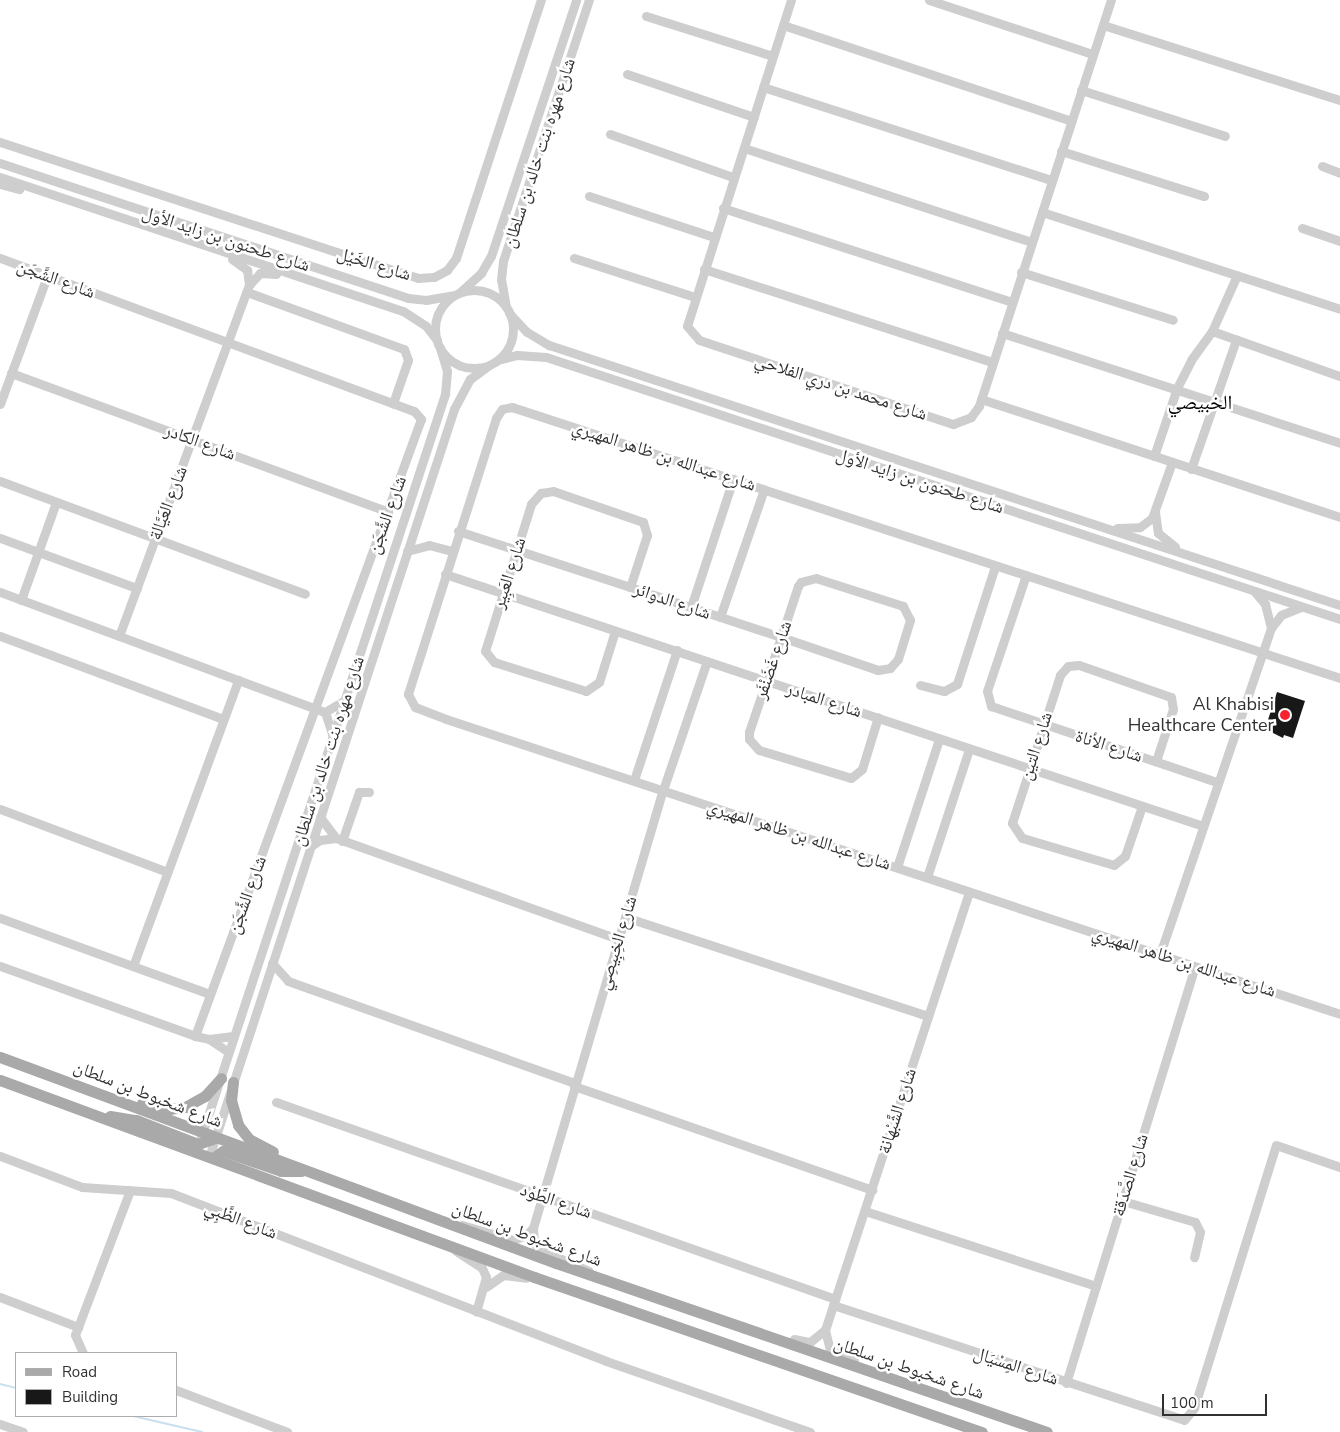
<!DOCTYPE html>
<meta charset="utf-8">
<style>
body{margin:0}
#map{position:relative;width:1340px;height:1432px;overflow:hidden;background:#fff;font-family:"Nunito Sans","Noto Naskh Arabic",sans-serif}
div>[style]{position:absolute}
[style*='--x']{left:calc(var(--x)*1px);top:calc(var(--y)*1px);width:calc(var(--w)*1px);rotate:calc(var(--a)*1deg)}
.stream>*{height:2px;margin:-1px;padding:0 1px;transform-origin:1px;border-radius:1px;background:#c9e0f0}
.building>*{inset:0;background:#181818}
.minor>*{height:9px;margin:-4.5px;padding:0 4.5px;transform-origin:4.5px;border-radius:4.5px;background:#cecece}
.minor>.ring{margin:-4.5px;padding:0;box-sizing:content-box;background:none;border:9px solid #cecece;border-radius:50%}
.major>*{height:11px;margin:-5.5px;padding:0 5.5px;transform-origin:5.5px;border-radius:5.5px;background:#a9a9a9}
.dots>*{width:14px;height:14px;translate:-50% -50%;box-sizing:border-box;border:2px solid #fff;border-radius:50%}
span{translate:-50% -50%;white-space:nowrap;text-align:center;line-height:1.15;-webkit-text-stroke:5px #fff;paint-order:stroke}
.street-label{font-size:18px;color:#313131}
.poi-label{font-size:18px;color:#313131}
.right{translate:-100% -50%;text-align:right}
.quarter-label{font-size:20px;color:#000}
.legend{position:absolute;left:15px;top:1352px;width:162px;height:65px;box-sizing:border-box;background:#fff;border:1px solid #adadad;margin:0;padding:6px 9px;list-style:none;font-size:15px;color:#313131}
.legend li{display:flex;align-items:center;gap:10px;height:25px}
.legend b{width:25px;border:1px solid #adadad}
.scale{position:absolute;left:1162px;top:1394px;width:105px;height:22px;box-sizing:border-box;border:2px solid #313131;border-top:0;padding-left:6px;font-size:15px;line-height:18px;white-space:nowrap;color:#313131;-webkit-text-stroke:4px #fff;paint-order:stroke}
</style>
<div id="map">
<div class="stream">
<i style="--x:0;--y:1384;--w:16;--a:14"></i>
<i style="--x:133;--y:1416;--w:71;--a:13.1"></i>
</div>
<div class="building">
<i style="clip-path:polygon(1277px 692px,1305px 701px,1293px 738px,1284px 735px,1283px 738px,1265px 729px)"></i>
</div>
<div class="minor">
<i style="--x:791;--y:0;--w:342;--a:107.7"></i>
<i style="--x:687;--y:326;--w:18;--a:49"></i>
<i style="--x:699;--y:340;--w:268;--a:18.3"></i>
<i style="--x:953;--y:424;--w:19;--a:-21"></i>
<i style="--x:971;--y:417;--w:14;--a:-54"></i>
<i style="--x:979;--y:406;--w:427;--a:-72"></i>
<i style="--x:929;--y:0;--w:172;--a:18.3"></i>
<i style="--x:646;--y:16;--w:133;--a:17.5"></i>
<i style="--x:783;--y:25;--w:304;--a:18.4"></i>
<i style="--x:1103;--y:25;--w:249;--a:17.6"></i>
<i style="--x:627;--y:74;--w:134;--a:18.7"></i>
<i style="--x:763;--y:87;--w:303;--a:17.9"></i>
<i style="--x:1081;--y:90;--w:151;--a:17.7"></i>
<i style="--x:610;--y:134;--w:130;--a:19.3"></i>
<i style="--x:0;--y:142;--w:387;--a:18.1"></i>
<i style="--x:368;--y:262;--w:52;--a:17.7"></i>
<i style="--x:418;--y:278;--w:16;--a:-4"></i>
<i style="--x:434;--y:277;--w:15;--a:-28"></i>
<i style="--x:447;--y:270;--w:15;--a:-53"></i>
<i style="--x:456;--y:258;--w:272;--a:-71.8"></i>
<i style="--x:744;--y:148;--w:302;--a:18.1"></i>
<i style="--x:1061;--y:151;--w:150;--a:17.5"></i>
<i style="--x:0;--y:163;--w:430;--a:18.3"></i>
<i style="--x:408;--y:298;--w:18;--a:6"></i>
<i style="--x:426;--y:300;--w:28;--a:-10"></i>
<i style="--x:1322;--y:166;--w:19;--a:21"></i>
<i style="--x:0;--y:177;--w:425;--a:18.4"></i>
<i style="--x:403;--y:311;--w:27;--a:33"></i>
<i style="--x:426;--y:326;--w:18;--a:52"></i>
<i style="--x:0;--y:184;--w:20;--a:15"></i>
<i style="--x:589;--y:196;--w:132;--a:18.2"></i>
<i style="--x:723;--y:208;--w:304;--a:18"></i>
<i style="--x:1042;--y:212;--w:313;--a:18"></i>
<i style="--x:1302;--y:228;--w:40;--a:18.9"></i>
<i style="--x:0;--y:258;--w:441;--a:20.3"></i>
<i style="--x:414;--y:411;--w:11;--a:49"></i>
<i style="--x:421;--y:419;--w:657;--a:110.12"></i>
<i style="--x:574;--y:258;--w:127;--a:17.9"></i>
<i style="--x:232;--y:259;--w:19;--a:36"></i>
<i style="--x:247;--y:270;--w:15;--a:82"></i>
<i style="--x:704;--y:269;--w:303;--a:17.9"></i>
<i style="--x:1021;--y:272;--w:159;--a:17.5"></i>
<i class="ring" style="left:435px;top:290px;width:69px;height:69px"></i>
<i style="--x:247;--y:292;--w:167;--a:20"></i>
<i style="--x:404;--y:349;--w:12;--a:70"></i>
<i style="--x:408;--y:360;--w:46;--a:109.2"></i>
<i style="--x:459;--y:293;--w:30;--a:-42"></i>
<i style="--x:481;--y:273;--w:20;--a:-60"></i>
<i style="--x:491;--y:256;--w:270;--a:-71.6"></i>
<i style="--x:506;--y:307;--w:27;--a:-100"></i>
<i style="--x:501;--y:280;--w:19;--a:-84"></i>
<i style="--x:503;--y:261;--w:275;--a:-71.8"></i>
<i style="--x:509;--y:313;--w:26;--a:47"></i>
<i style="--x:527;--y:332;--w:26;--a:31"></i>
<i style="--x:549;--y:345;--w:833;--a:18.2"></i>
<i style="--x:1212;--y:331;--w:136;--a:19.4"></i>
<i style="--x:1002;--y:333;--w:355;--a:18"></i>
<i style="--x:498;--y:360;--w:20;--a:-15"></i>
<i style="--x:517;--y:355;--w:29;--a:4"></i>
<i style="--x:546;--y:357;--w:836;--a:18.26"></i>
<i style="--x:11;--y:373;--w:402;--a:20.2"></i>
<i style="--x:981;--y:399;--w:378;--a:18.2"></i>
<i style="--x:0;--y:404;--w:136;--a:-69.8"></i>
<i style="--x:1154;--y:456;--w:72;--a:-71.3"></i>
<i style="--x:1177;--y:388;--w:31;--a:-63"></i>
<i style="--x:1191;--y:360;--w:36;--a:-54"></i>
<i style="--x:1212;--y:331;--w:61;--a:-65.9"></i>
<i style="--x:1191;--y:469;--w:137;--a:-70.8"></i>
<i style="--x:0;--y:481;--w:325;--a:20.3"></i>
<i style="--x:1155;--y:512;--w:21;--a:82"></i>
<i style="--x:1158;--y:533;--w:22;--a:39"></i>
<i style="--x:1117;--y:528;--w:23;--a:-2"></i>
<i style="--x:1140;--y:527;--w:15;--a:-37"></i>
<i style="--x:1152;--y:518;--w:59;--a:-70.3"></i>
<i style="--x:458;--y:531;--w:181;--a:18"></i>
<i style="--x:630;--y:587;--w:159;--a:18.3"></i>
<i style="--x:781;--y:637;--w:102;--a:18.8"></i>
<i style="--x:878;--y:670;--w:12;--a:-9"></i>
<i style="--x:890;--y:668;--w:12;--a:-48"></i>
<i style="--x:898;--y:659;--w:41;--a:-72.9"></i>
<i style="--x:910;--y:620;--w:16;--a:-117"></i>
<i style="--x:903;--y:606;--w:91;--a:-162.2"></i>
<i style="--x:816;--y:578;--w:16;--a:165"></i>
<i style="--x:801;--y:582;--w:5;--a:127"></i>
<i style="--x:798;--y:586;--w:54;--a:108.4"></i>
<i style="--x:781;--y:637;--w:100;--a:108.6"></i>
<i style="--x:749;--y:732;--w:7;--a:90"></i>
<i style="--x:749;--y:739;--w:15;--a:48"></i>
<i style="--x:759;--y:750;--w:96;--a:16.9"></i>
<i style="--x:851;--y:778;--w:14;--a:-39"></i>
<i style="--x:862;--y:769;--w:54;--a:-72.9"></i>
<i style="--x:0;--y:538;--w:146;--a:20.1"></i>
<i style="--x:407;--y:551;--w:23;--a:-15"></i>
<i style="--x:429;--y:545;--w:24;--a:15"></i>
<i style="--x:445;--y:574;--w:799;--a:18.39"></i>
<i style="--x:1026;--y:575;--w:122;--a:108.6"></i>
<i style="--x:987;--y:691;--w:16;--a:75"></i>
<i style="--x:991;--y:706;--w:238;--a:18.6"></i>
<i style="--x:0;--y:592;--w:346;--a:20.3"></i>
<i style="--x:325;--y:712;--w:25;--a:72"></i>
<i style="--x:1255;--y:592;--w:16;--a:50"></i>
<i style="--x:1265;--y:604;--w:25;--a:76"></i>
<i style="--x:21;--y:600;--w:104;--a:-70.3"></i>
<i style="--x:691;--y:607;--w:135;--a:-71.8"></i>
<i style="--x:720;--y:617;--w:135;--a:-71"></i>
<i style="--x:615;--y:631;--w:53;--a:107.4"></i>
<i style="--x:599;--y:682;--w:16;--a:145"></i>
<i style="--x:586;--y:691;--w:96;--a:-162.5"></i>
<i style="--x:494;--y:662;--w:14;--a:-129"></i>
<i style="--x:485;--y:651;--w:154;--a:-72.6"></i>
<i style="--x:531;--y:504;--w:15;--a:-48"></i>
<i style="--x:541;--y:493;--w:12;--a:-9"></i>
<i style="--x:553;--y:491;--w:95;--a:19"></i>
<i style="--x:643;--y:522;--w:14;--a:73"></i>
<i style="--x:647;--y:535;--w:55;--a:108.1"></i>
<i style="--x:0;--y:636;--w:238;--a:20.4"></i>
<i style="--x:119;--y:636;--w:374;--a:-69.7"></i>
<i style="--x:249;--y:285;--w:16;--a:-47"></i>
<i style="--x:260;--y:273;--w:16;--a:4"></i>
<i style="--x:1340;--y:678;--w:871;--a:-161.88"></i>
<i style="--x:512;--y:407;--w:10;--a:169"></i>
<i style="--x:502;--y:409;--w:11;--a:124"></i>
<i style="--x:496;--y:418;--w:290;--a:107.7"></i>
<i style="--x:408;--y:694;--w:15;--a:62"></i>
<i style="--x:415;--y:707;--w:33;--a:21"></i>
<i style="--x:446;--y:719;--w:941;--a:18.26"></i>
<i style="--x:920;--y:685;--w:25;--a:14"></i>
<i style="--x:944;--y:691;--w:15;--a:-28"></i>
<i style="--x:957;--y:684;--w:124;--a:-72.1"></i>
<i style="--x:325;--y:712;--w:23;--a:-31"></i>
<i style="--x:634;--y:780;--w:137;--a:-71.7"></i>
<i style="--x:1142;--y:806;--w:53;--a:108.8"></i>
<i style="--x:1125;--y:856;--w:14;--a:141"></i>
<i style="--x:1114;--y:865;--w:96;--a:-163.6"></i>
<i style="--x:1022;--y:838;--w:18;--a:-124"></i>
<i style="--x:1012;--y:823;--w:156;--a:-72"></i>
<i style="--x:1060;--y:675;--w:12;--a:-48"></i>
<i style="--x:1068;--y:666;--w:11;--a:-5"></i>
<i style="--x:1079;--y:665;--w:97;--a:19.2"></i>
<i style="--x:1171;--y:697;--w:12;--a:81"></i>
<i style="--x:1173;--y:709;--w:55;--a:108.1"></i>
<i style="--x:0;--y:809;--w:179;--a:20.6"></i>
<i style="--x:320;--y:817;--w:26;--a:53"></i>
<i style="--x:336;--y:838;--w:300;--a:19.7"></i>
<i style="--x:342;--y:841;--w:52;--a:-70.9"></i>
<i style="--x:359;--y:792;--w:10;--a:0"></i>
<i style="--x:311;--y:846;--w:11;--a:-34"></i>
<i style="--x:320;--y:840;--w:16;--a:-7"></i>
<i style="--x:897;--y:867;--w:135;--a:-71.8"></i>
<i style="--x:927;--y:877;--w:135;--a:-71.8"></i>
<i style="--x:625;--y:917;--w:319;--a:18.1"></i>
<i style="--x:0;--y:918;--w:223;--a:19.9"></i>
<i style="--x:1160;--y:954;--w:344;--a:-71.2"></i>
<i style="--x:1271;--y:628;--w:16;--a:-52"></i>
<i style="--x:1281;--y:615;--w:22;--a:-22"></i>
<i style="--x:272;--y:963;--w:24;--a:48"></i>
<i style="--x:288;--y:981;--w:305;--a:19.6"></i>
<i style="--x:0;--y:966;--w:207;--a:19.7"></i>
<i style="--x:195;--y:1036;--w:14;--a:12"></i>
<i style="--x:209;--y:1039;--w:24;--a:-7"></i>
<i style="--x:133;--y:966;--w:305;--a:-69.8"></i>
<i style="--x:209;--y:1039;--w:23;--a:34"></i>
<i style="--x:574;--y:1086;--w:316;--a:19.2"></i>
<i style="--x:276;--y:1102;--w:593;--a:19.41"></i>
<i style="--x:201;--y:1137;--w:782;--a:-71.82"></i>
<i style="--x:445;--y:394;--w:23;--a:-85"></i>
<i style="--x:447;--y:371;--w:24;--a:-107"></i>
<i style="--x:0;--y:1156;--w:88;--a:20.7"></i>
<i style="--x:82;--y:1187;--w:89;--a:3.9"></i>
<i style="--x:171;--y:1193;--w:466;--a:21.1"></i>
<i style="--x:606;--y:1361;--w:216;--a:19.2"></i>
<i style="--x:209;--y:1157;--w:787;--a:-71.86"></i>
<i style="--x:454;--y:409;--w:34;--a:-62"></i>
<i style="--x:470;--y:379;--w:24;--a:-36"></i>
<i style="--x:1123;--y:1201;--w:75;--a:16.3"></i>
<i style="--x:1195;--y:1222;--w:11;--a:63"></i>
<i style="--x:1200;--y:1232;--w:26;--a:103"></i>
<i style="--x:865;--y:1211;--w:243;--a:18"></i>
<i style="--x:462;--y:1225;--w:53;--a:16.4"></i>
<i style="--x:513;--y:1240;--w:14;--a:-21"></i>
<i style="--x:526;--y:1235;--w:10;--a:-45"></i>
<i style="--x:533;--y:1228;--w:457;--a:-73.5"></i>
<i style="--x:663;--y:790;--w:136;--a:-71.2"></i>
<i style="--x:533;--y:1228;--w:15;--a:86"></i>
<i style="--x:534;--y:1243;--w:10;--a:45"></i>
<i style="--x:541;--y:1250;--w:52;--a:23.6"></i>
<i style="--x:456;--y:1251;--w:31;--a:33"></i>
<i style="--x:482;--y:1268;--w:10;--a:66"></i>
<i style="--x:486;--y:1277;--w:36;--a:106"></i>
<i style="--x:486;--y:1287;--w:21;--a:-35"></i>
<i style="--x:503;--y:1275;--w:23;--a:7"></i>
<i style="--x:0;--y:1297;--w:84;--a:21"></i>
<i style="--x:833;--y:1305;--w:369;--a:18.1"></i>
<i style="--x:1184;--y:1420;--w:16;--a:-50"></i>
<i style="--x:1194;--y:1408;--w:275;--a:-72.7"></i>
<i style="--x:1276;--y:1145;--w:68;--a:19"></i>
<i style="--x:825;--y:1330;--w:21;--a:76"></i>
<i style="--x:830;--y:1350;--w:26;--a:23"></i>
<i style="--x:794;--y:1339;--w:16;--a:11"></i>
<i style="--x:810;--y:1342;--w:19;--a:-39"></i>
<i style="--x:825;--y:1330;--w:461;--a:-71.8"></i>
<i style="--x:83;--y:1353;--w:20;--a:-114"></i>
<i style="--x:75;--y:1335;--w:155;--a:-69.2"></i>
<i style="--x:1066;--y:1383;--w:436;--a:-72.8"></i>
<i style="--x:176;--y:1390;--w:119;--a:20.7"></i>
<i style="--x:0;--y:1424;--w:24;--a:19"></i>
</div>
<div class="major">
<i style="--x:0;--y:1057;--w:593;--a:20.33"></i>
<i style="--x:556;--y:1263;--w:519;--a:18.99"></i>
<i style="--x:0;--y:1080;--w:569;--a:20.25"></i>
<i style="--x:534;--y:1277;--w:474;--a:19.1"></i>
<i style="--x:233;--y:1082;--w:18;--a:96"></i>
<i style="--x:231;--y:1100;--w:26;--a:74"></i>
<i style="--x:238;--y:1125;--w:18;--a:52"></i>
<i style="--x:249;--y:1139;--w:27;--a:28"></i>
<i style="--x:142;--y:1103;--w:28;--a:13"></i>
<i style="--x:169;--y:1109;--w:16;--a:-7"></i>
<i style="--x:185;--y:1107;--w:23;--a:-29"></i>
<i style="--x:205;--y:1096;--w:24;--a:-48"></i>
<i style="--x:110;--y:1116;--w:26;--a:9"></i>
<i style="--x:136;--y:1120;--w:66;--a:21.2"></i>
<i style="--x:198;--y:1144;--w:18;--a:-19"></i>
<i style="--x:213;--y:1158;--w:12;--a:-35"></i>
<i style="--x:223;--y:1151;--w:61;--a:19"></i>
<i style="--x:281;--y:1171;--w:20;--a:0"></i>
</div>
<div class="dots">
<i style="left:1285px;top:715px;background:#f7242f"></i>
</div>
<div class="street-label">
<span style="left:539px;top:153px;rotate:-72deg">شارع مهره بنت خالد بن سلطان</span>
<span style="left:226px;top:239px;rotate:18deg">شارع طحنون بن زايد الأول</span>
<span style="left:374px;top:264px;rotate:17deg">شارع الخَيْل</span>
<span style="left:56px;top:279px;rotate:20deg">شارع الشَّجَن</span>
<span style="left:841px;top:387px;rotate:18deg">شارع محمد بن دري الفلاحي</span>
<span style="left:200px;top:442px;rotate:20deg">شارع الكادر</span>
<span style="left:664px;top:456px;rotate:18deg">شارع عبدالله بن ظاهر المهيري</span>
<span style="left:920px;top:481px;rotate:18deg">شارع طحنون بن زايد الأول</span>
<span style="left:168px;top:503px;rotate:-69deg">شارع العَيَّالة</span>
<span style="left:387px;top:515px;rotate:-70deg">شارع الشَّجَن</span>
<span style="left:509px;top:573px;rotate:-72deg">شارع العَبِير</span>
<span style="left:672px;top:601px;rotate:19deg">شارع الدوائر</span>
<span style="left:773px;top:660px;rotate:-71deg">شارع غَضَنْفَر</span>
<span style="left:824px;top:700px;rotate:18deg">شارع المبادر</span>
<span style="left:1036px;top:746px;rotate:-72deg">شارع التين</span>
<span style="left:1109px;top:746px;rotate:18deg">شارع الأناة</span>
<span style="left:328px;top:751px;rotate:-72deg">شارع مهره بنت خالد بن سلطان</span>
<span style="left:799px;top:835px;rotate:18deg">شارع عبدالله بن ظاهر المهيري</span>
<span style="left:247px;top:895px;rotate:-70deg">شارع الشَّجَن</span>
<span style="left:617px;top:943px;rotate:-73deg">شارع الخِبِيصِي</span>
<span style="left:1184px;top:962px;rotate:18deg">شارع عبدالله بن ظاهر المهيري</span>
<span style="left:148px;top:1094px;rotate:21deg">شارع شخبوط بن سلطان</span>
<span style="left:897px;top:1111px;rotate:-72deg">شارع الشَّبْهانة</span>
<span style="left:1130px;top:1175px;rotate:-73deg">شارع الصَّدَقة</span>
<span style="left:556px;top:1201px;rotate:19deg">شارع الطَّوْد</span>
<span style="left:241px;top:1220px;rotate:21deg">شارع الظَّبِي</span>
<span style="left:527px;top:1234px;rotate:20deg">شارع شخبوط بن سلطان</span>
<span style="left:1016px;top:1366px;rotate:18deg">شارع المِسْيَال</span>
<span style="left:909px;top:1368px;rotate:19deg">شارع شخبوط بن سلطان</span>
</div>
<div class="poi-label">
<span class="right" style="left:1274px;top:715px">Al Khabisi<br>Healthcare Center</span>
</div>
<div class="quarter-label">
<span style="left:1200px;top:402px">الخبيصي</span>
</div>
<ul class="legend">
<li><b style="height:6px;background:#a9a9a9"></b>Road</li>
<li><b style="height:14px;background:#181818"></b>Building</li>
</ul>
<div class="scale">100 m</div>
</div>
